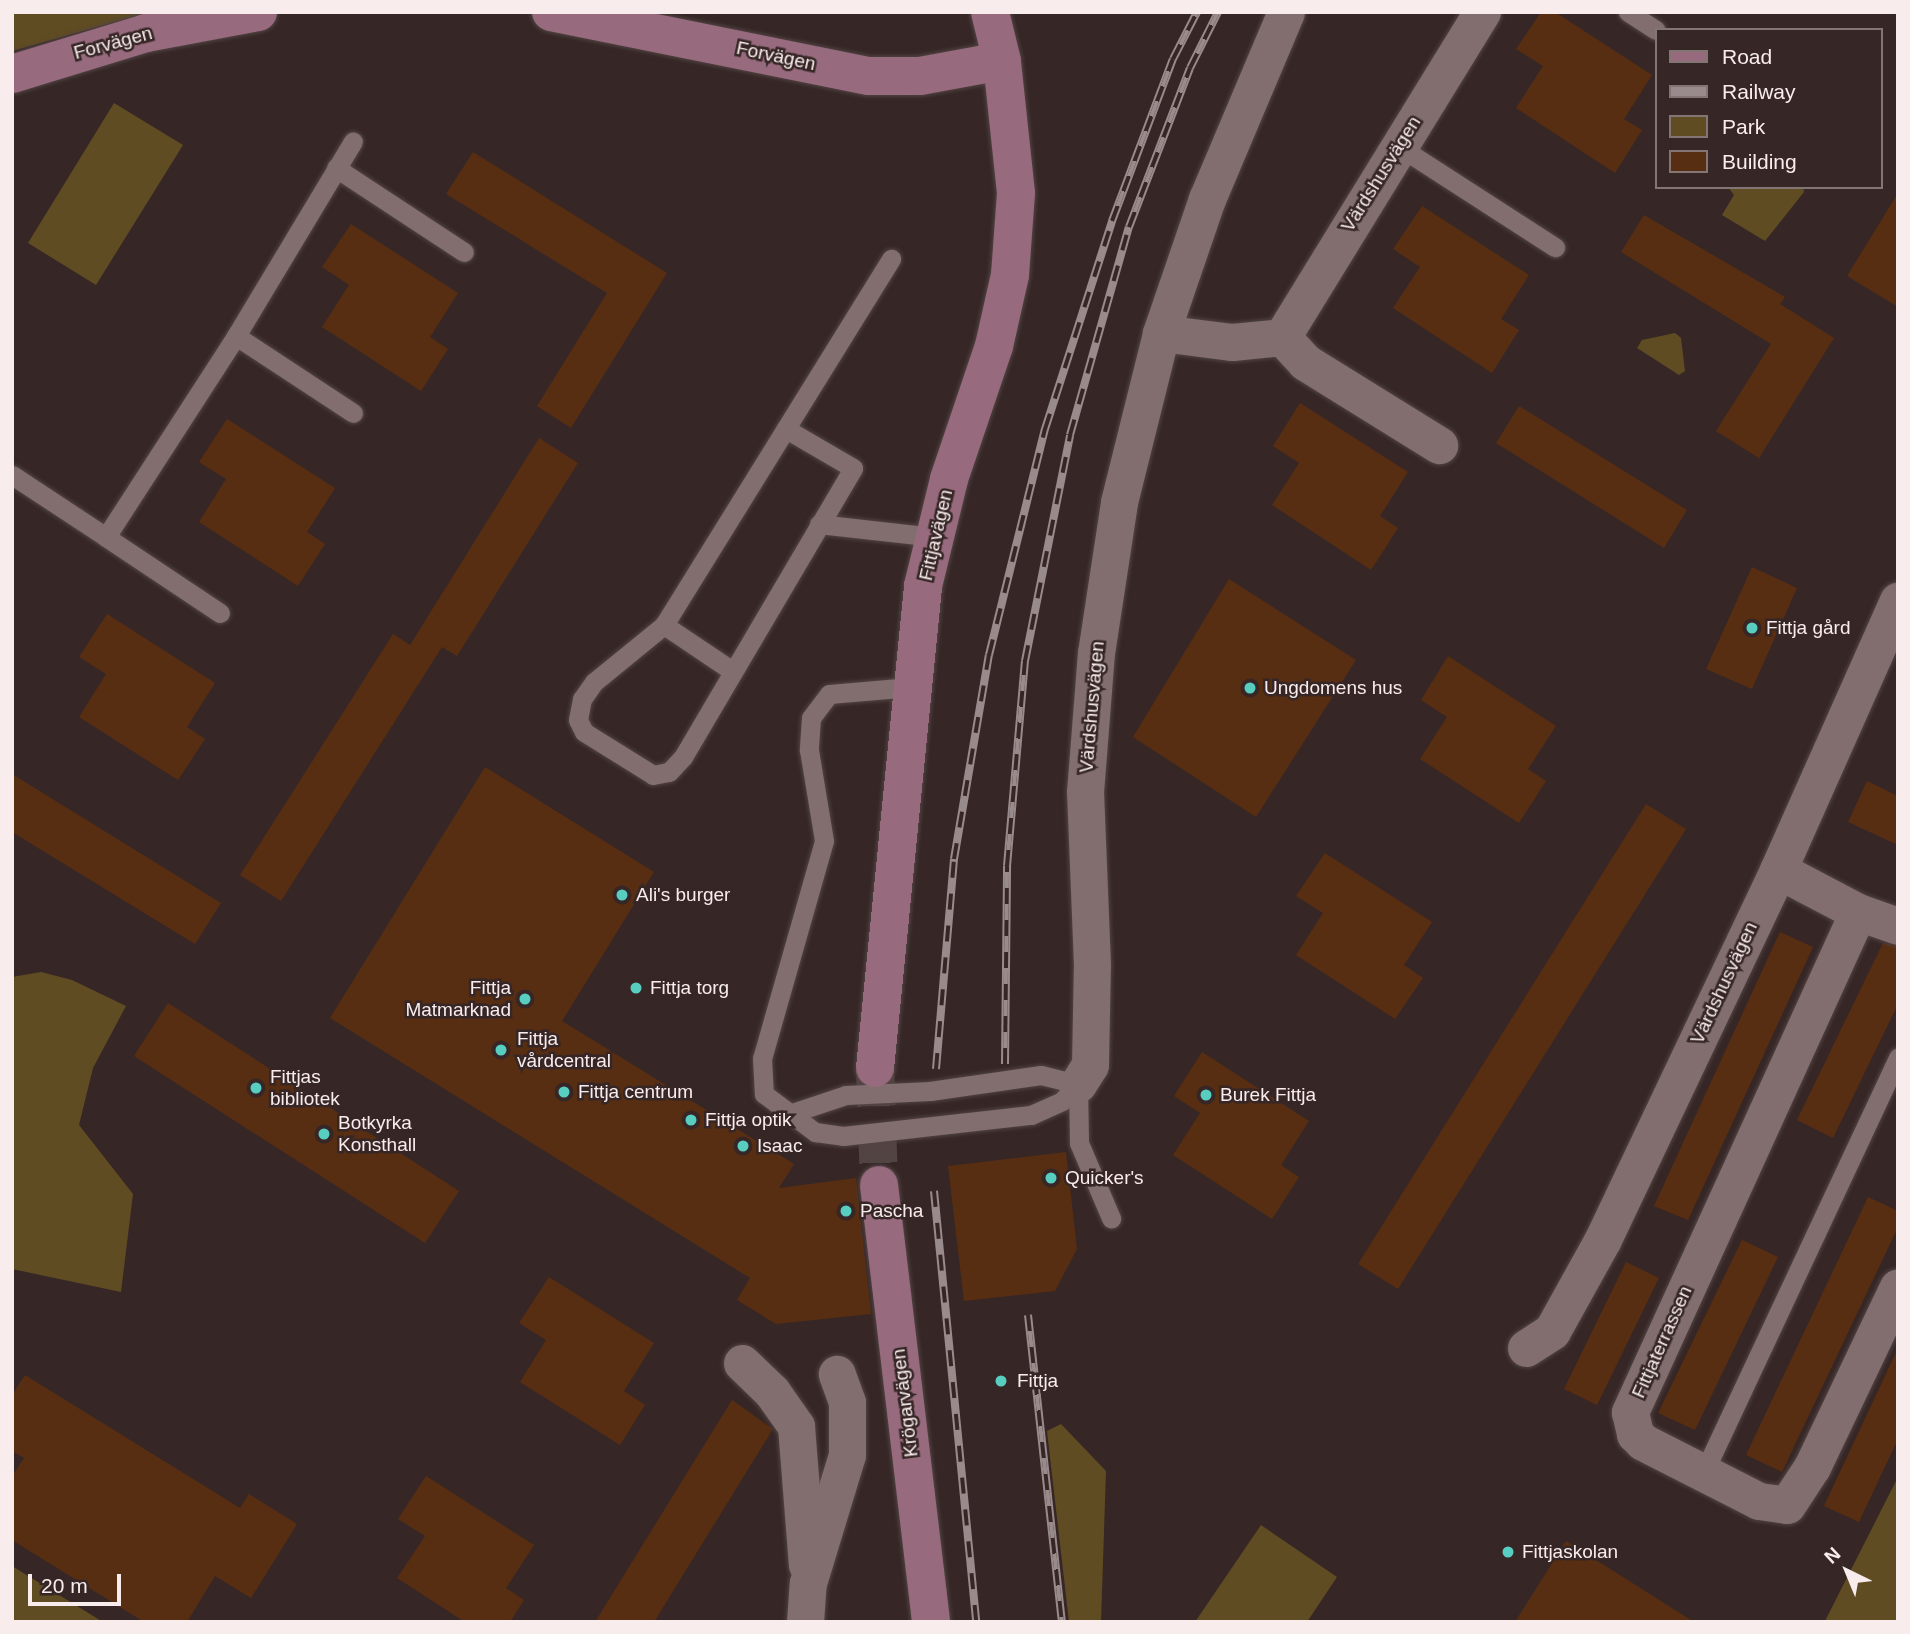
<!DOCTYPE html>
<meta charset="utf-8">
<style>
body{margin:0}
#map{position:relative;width:1910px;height:1634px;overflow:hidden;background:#362626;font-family:Arial,sans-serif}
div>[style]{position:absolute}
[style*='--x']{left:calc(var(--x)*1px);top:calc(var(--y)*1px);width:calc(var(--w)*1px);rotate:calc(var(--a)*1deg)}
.green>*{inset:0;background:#604c22}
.building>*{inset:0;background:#582e12}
.secondary-tunnel>*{height:38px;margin-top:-19px;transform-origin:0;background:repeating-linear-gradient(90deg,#534444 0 38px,transparent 0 57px)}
.roads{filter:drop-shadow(0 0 2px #524444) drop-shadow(0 0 2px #524444)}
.lane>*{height:19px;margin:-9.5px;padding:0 9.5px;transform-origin:9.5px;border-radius:9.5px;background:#826e6e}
.street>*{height:37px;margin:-18.5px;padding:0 18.5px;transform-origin:18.5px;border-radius:18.5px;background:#826e6e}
.secondary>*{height:38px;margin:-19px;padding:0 19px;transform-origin:19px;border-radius:19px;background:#976a7d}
.rail>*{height:8px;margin-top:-4px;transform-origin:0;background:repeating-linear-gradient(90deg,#362626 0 16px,#998b8b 0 32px);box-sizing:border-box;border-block:2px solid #998b8b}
.dots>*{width:19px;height:19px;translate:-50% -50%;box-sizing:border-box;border:4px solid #362626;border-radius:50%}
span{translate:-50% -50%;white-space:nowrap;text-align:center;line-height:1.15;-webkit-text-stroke:5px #362626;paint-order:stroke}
.street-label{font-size:19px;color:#f8ecec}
.poi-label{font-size:19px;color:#f8ecec}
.left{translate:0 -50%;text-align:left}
.right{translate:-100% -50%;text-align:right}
.frame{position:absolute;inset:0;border:14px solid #f8ecec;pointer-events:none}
.legend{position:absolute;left:1655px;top:28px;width:228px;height:161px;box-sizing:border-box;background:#362626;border:2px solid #847575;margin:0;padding:9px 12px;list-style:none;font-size:21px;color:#f8ecec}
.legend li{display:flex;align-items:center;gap:14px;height:35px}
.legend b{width:35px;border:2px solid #847575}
.north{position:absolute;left:1812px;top:1536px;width:70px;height:70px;-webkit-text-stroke:5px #362626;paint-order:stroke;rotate:317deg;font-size:19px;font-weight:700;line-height:28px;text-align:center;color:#f8ecec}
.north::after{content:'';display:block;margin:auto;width:24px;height:32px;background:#f8ecec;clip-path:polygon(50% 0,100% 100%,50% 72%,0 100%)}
.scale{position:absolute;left:28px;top:1574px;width:93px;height:32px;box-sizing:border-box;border:4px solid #f8ecec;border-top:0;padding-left:9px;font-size:21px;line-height:24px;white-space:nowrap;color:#f8ecec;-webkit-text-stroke:5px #362626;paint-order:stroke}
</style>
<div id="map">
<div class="green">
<i style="clip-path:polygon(12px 12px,150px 12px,12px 51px)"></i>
<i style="clip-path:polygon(114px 103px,183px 145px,96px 285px,28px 243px)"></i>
<i style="clip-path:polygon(1728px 187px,1803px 187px,1804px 192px,1765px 241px,1722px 215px,1734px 195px)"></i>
<i style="clip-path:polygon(1675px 333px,1681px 338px,1685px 371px,1679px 375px,1637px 348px,1642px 340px)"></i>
<i style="clip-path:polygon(41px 972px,72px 980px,126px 1006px,93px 1068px,79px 1125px,133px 1194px,121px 1292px,12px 1269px,12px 977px)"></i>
<i style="clip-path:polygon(1061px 1424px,1106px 1471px,1101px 1622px,1069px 1622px,1047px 1431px)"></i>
<i style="clip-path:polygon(1898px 1477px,1898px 1622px,1826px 1622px,1825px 1621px)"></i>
<i style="clip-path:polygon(1261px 1525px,1337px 1577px,1307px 1622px,1195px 1622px)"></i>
<i style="clip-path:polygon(12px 1566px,103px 1622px,12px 1622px)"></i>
</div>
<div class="building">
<i style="clip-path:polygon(1541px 12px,1555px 12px,1652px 75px,1624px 119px,1642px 130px,1615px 173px,1516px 108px,1543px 66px,1516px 49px)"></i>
<i style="clip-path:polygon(473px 152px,667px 273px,571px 428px,537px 406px,607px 293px,446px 194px)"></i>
<i style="clip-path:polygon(1898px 193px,1898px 307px,1847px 276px)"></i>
<i style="clip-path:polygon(1422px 206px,1529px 275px,1501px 319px,1519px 330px,1492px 373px,1393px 308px,1420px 267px,1393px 249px)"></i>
<i style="clip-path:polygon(1644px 215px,1785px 297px,1780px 304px,1834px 338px,1759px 458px,1716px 431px,1771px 344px,1621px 252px)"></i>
<i style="clip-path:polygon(351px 224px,458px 293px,430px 337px,448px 349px,421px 391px,322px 327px,349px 285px,322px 267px)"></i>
<i style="clip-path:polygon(1300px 403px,1408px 472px,1380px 516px,1398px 528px,1371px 570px,1272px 505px,1299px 463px,1273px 446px)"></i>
<i style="clip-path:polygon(1519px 406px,1687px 510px,1664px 548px,1496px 443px)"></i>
<i style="clip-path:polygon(227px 419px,335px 488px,307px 532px,325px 544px,298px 586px,199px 522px,226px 479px,199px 462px)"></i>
<i style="clip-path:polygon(539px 438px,578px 463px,457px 656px,442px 647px,281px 901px,240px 875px,393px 634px,410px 645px)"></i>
<i style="clip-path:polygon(1752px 567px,1797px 588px,1752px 689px,1706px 669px)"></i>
<i style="clip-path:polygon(1229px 579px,1356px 660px,1256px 817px,1133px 737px)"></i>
<i style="clip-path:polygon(107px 614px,215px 683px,187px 727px,205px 739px,178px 780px,79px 717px,106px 674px,79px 657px)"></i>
<i style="clip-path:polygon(1448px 656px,1556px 726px,1528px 769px,1546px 781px,1519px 823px,1420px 759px,1447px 717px,1421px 700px)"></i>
<i style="clip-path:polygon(485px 767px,654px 872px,562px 1021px,794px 1164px,779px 1188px,856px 1178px,871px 1314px,776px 1324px,737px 1300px,750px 1278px,330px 1018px)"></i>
<i style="clip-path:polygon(12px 774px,221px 903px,195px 944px,12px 832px)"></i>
<i style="clip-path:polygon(1867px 781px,1898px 796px,1898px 845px,1848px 822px)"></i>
<i style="clip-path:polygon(1646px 804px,1686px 829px,1398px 1289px,1358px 1264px)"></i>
<i style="clip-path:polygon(1325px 853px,1432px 922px,1404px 965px,1423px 978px,1395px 1019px,1296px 955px,1323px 913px,1296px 896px)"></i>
<i style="clip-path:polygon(1780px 932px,1813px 947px,1688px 1220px,1654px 1206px)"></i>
<i style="clip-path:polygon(1883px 943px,1898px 946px,1898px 1004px,1833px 1138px,1797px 1120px)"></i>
<i style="clip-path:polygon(168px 1003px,459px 1191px,425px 1243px,134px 1056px)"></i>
<i style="clip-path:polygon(1202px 1052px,1309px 1121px,1281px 1165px,1299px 1177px,1272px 1219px,1173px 1155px,1200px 1113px,1174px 1096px)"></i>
<i style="clip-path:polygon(1066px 1152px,1077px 1249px,1055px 1291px,964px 1301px,948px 1166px)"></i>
<i style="clip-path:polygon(1868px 1197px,1898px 1211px,1898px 1227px,1782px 1472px,1746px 1455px)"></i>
<i style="clip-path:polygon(1742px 1240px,1778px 1257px,1695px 1430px,1658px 1413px)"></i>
<i style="clip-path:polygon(1626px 1262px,1659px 1278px,1597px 1405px,1564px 1389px)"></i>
<i style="clip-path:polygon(549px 1277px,654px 1343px,624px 1391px,645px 1405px,620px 1445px,520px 1382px,546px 1340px,519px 1323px)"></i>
<i style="clip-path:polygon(1898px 1348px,1898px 1439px,1859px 1522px,1824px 1506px)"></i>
<i style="clip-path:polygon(25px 1375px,240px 1508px,249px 1494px,297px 1524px,251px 1598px,215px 1576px,187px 1622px,144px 1622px,12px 1540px,12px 1476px,24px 1458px,12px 1451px,12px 1395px)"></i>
<i style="clip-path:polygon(732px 1400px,773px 1429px,654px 1622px,595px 1622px)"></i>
<i style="clip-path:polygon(426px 1476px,534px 1545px,506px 1588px,524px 1600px,510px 1622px,465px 1622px,397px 1578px,425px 1536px,398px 1519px)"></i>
<i style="clip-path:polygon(1566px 1541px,1694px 1622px,1515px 1622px)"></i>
</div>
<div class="secondary-tunnel">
<i style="--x:875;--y:1068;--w:117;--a:88"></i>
</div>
<div class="roads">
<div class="lane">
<i style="--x:1628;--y:12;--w:33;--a:33"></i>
<i style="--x:1398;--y:146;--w:187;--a:32.8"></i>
<i style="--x:336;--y:168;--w:153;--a:33.3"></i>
<i style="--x:236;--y:336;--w:140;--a:33.3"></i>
<i style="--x:12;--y:475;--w:113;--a:33.4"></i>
<i style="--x:106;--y:537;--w:239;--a:-57.1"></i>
<i style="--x:236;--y:336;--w:227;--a:-59"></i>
<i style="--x:819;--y:524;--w:117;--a:6.4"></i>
<i style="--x:106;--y:537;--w:137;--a:33.7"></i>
<i style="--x:664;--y:625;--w:90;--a:140.8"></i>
<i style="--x:594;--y:682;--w:21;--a:125"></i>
<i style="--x:582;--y:699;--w:21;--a:101"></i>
<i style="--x:578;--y:720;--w:13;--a:63"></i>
<i style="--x:584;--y:732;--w:81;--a:31.9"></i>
<i style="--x:653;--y:775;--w:16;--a:-11"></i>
<i style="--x:669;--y:772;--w:21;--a:-47"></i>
<i style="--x:683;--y:757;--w:335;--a:-59.5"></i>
<i style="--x:853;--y:468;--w:78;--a:-149.8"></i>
<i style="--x:731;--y:670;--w:81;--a:-146.1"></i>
<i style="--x:664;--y:625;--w:431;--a:-58.2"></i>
<i style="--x:911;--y:687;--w:82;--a:175.1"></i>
<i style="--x:829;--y:694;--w:30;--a:127"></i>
<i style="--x:811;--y:718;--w:32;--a:94"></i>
<i style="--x:809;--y:750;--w:92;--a:80.6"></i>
<i style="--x:824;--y:841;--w:226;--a:105.9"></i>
<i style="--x:762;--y:1058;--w:36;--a:87"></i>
<i style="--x:764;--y:1094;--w:64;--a:36.7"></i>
<i style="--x:815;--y:1132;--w:28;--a:8"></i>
<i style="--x:843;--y:1136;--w:189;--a:-6.4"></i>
<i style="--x:1031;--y:1115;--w:34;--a:-24"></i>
<i style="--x:1062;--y:1101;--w:23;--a:-47"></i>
<i style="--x:1078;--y:1084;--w:59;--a:89"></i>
<i style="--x:1079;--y:1143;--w:82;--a:66.9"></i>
<i style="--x:789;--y:1114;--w:60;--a:-18.4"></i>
<i style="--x:846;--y:1095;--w:84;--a:-2.7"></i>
<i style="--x:930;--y:1091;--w:112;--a:-8.2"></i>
<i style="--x:1041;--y:1075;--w:38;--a:14"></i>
<i style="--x:1704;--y:1472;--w:458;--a:-64.9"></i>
</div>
<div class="street">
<i style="--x:1161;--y:333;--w:72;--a:7.2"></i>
<i style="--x:1232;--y:342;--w:50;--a:-5.7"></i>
<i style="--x:1282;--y:337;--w:382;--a:-58.4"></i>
<i style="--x:1282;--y:337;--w:34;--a:47"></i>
<i style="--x:1305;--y:362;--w:158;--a:31.8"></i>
<i style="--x:1778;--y:870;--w:90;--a:27.7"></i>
<i style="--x:1858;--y:912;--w:42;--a:19.3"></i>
<i style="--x:1858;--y:912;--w:550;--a:114.51"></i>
<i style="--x:1630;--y:1412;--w:23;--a:77"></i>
<i style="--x:1635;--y:1434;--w:11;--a:45"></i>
<i style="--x:1643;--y:1442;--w:130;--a:27"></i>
<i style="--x:1759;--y:1501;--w:28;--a:8"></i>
<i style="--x:1787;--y:1505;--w:45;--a:-56.7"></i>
<i style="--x:1812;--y:1467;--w:199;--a:-64.5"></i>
<i style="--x:1078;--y:1084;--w:22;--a:-58"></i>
<i style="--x:1090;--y:1065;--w:100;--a:-88.9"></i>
<i style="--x:1092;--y:965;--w:173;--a:-92.3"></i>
<i style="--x:1085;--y:792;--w:139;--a:-85.5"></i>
<i style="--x:1096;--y:653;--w:153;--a:-81.3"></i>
<i style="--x:1119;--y:502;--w:174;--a:-76"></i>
<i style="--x:1161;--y:333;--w:142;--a:-71.1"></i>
<i style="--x:1207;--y:199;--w:203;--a:-67.1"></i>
<i style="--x:1526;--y:1348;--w:31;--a:-33"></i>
<i style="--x:1552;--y:1331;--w:105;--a:-61"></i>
<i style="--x:1603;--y:1239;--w:408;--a:-64.6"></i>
<i style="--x:1778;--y:870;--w:295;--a:-66"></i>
<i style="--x:742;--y:1363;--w:42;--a:44"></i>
<i style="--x:772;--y:1392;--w:42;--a:54.8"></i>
<i style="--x:796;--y:1426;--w:139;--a:85.5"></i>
<i style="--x:805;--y:1622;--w:39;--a:-86"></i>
<i style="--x:808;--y:1583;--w:134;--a:-73.1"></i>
<i style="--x:847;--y:1455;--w:53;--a:-90"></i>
<i style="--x:847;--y:1402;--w:30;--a:-110"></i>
</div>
<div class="secondary">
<i style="--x:551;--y:12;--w:324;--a:11.4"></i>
<i style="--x:869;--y:76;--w:51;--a:0"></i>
<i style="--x:920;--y:76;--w:83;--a:-10.4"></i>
<i style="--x:12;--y:74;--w:140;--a:-17"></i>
<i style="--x:146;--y:33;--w:114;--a:-10.6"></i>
<i style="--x:875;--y:1068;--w:484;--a:-84.3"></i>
<i style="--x:923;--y:586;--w:110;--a:-76.3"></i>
<i style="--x:949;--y:479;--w:140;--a:-71.3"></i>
<i style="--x:994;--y:346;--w:73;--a:-77.3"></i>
<i style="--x:1010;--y:275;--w:82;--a:-85.8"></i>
<i style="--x:1016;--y:193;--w:133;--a:-96.1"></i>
<i style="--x:1002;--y:61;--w:50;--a:-103.8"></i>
<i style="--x:879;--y:1185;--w:440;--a:83.2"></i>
</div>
</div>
<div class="rail">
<i style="--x:1005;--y:1064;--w:198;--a:-89.4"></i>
<i style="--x:1007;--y:866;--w:206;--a:-85"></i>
<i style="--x:1025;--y:661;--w:230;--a:-78.7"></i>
<i style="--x:1070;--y:435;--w:216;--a:-74.2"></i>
<i style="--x:1129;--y:227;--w:170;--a:-69"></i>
<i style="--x:1190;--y:68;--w:63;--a:-63.4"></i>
<i style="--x:936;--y:1069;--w:211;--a:-85.1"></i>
<i style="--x:954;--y:859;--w:207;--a:-80.3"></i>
<i style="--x:989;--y:655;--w:233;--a:-76.1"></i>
<i style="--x:1045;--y:429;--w:219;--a:-72.1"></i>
<i style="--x:1112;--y:221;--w:173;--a:-69.4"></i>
<i style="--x:1173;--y:59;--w:53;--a:-62.9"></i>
<i style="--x:934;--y:1191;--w:433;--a:84.4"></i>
<i style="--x:1028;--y:1315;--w:309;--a:83.7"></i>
</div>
<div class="dots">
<i style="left:1752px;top:628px;background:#58cec0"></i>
<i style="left:1250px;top:688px;background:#58cec0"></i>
<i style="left:622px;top:895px;background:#58cec0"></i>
<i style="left:636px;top:988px;background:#58cec0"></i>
<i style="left:525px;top:999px;background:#58cec0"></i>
<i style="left:501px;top:1050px;background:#58cec0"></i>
<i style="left:256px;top:1088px;background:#58cec0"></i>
<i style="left:564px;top:1092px;background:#58cec0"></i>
<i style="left:1206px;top:1095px;background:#58cec0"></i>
<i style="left:691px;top:1120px;background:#58cec0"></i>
<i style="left:324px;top:1134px;background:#58cec0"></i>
<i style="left:743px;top:1146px;background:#58cec0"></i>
<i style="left:1051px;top:1178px;background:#58cec0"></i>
<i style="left:846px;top:1211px;background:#58cec0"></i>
<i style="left:1001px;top:1381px;background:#58cec0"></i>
<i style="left:1508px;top:1552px;background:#58cec0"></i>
</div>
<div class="street-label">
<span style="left:113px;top:43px;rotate:-15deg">Forvägen</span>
<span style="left:776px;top:56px;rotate:12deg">Forvägen</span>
<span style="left:1381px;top:174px;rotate:-58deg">Värdshusvägen</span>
<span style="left:936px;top:535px;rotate:-77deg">Fittjavägen</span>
<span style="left:1092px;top:707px;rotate:-85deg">Värdshusvägen</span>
<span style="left:1724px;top:983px;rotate:-65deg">Värdshusvägen</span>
<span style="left:1662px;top:1342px;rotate:-66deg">Fittjaterrassen</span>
<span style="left:905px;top:1403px;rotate:-97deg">Krögarvägen</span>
</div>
<div class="poi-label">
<span class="left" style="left:1766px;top:628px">Fittja gård</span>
<span class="left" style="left:1264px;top:688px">Ungdomens hus</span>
<span class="left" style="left:636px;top:895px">Ali's burger</span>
<span class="right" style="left:511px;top:999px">Fittja<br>Matmarknad</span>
<span class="left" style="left:650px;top:988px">Fittja torg</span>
<span class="left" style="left:517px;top:1050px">Fittja<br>vårdcentral</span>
<span class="left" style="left:270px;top:1088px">Fittjas<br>bibliotek</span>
<span class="left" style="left:578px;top:1092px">Fittja centrum</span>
<span class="left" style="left:1220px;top:1095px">Burek Fittja</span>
<span class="left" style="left:705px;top:1120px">Fittja optik</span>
<span class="left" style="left:338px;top:1134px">Botkyrka<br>Konsthall</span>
<span class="left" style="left:757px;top:1146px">Isaac</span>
<span class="left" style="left:1065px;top:1178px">Quicker's</span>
<span class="left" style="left:860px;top:1211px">Pascha</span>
<span class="left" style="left:1017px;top:1381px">Fittja</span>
<span class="left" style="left:1522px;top:1552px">Fittjaskolan</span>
</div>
<div class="frame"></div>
<ul class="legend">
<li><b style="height:9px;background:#976a7d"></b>Road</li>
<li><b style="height:9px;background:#998b8b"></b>Railway</li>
<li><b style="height:19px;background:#604c22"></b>Park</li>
<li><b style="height:19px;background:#582e12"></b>Building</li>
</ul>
<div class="north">N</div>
<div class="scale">20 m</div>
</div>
